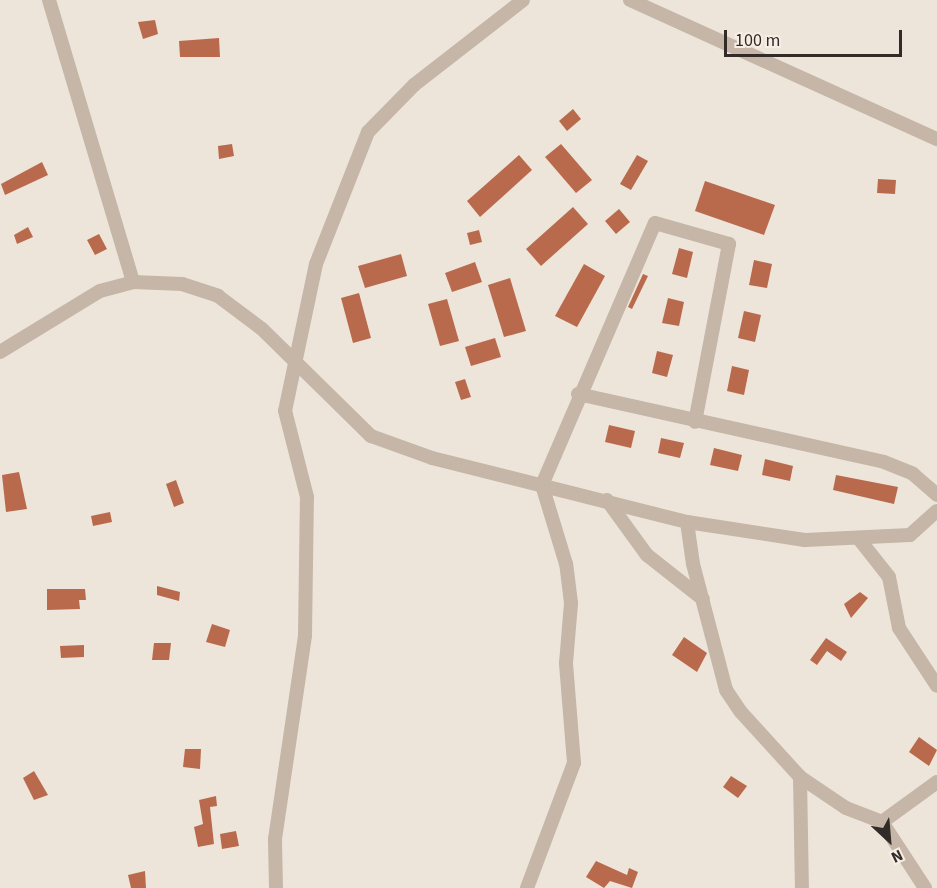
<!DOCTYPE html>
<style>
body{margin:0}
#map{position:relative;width:937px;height:888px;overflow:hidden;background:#eee5da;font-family:"Source Sans 3",sans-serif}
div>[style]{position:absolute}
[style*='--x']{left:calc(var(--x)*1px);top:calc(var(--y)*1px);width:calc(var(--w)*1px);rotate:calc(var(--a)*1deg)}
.building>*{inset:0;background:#b96a4d}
.street>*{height:14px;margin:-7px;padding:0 7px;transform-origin:7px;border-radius:7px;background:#c5b6a7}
span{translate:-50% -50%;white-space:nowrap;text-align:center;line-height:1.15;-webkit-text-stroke:6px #f7efe5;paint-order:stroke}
.north{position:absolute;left:859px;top:810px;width:60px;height:60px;-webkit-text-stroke:4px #f7efe5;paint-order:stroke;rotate:154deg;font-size:16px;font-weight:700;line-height:24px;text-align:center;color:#322b27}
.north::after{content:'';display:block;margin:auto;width:21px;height:27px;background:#322b27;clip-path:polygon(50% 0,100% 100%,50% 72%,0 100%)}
.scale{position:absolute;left:724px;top:30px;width:178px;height:27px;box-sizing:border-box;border:3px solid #322b27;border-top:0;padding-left:8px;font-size:18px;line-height:21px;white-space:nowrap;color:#322b27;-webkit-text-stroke:4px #f7efe5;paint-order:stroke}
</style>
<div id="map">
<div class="building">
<i style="clip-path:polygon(155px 20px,158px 34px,143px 39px,138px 22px)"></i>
<i style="clip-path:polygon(219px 38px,220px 57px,180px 57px,179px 41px)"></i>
<i style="clip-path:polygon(573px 109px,581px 119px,567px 131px,559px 121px)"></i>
<i style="clip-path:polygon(232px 144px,234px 156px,219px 159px,218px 146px)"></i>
<i style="clip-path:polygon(561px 144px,592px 180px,576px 193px,545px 157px)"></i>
<i style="clip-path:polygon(519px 155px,532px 170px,480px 217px,467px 201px)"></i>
<i style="clip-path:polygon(637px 155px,648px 161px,631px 190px,620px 184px)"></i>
<i style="clip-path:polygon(42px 162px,48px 175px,5px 195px,1px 184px)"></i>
<i style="clip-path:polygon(878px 179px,896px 180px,895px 194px,877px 193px)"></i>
<i style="clip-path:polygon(705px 181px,775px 205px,764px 235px,695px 211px)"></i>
<i style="clip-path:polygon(573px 207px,588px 224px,541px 266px,526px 249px)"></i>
<i style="clip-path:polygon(619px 209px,630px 222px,616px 234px,605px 221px)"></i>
<i style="clip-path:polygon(28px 227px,33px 237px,17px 244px,14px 235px)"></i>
<i style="clip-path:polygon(479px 230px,482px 242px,470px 245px,467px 233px)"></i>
<i style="clip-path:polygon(99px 234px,107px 249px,95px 255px,87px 240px)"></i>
<i style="clip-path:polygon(679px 248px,693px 252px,687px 278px,672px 274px)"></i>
<i style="clip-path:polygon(401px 254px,407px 276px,365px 288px,358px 266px)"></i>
<i style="clip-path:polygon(754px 260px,772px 264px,767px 288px,749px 285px)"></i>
<i style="clip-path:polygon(475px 262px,482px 282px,452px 292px,445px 273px)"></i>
<i style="clip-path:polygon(584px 264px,605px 276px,577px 327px,555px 316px)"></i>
<i style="clip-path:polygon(643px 274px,648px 276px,632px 309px,628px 307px)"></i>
<i style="clip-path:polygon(510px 278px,526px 331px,504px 337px,488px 285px)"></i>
<i style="clip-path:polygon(359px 293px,371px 338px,353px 343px,341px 298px)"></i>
<i style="clip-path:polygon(668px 298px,684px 302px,679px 326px,662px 323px)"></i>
<i style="clip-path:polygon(447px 299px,459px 341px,440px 346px,428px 304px)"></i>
<i style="clip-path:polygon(744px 311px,761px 315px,755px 342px,738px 338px)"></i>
<i style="clip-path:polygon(495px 338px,501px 357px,471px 366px,465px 347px)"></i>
<i style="clip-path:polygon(657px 351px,673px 355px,667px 377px,652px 373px)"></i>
<i style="clip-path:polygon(732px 366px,749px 370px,744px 395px,727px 391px)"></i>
<i style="clip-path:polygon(465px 379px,471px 397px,461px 400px,455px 382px)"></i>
<i style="clip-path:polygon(609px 425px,635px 431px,631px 448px,605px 442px)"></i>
<i style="clip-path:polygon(661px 438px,684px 443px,680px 458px,658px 453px)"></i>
<i style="clip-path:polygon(714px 448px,742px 455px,738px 471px,710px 465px)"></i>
<i style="clip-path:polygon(765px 459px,793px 466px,790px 481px,762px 475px)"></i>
<i style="clip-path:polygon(19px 472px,27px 509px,6px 512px,2px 475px)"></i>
<i style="clip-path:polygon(836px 475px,898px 487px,894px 504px,833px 490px)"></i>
<i style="clip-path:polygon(176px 480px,184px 503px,174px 507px,166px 484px)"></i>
<i style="clip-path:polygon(110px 512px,112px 522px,93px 526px,91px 516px)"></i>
<i style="clip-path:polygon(157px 586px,180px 592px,179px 601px,157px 595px)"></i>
<i style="clip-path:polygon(47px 589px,85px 589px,86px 600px,79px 600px,80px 609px,47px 610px)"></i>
<i style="clip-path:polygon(860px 592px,868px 598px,851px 618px,844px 604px)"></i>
<i style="clip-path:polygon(212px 624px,230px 630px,225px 647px,206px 642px)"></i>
<i style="clip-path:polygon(684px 637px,707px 653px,697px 672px,672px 655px)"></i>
<i style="clip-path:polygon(826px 638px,847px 652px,841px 661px,827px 651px,817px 665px,810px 660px)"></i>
<i style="clip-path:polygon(154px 643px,171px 643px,169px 660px,152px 660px)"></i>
<i style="clip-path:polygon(84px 645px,84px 657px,61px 658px,60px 646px)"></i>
<i style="clip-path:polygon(919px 737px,937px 750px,929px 766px,909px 752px)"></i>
<i style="clip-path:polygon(185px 749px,201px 749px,200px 769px,183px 767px)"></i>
<i style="clip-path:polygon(34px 771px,48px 795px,34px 800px,23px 778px)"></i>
<i style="clip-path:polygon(731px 776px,747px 786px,738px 798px,723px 787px)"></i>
<i style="clip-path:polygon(216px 796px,217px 806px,210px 807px,214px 844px,198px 847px,194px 827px,203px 824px,199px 800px)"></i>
<i style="clip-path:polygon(236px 831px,239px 846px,222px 849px,220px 834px)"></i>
<i style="clip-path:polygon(596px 861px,627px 875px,629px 868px,638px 872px,632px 888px,610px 881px,604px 888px,586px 877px)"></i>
<i style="clip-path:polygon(145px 871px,146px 888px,131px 888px,128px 875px)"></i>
</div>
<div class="street">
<i style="--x:49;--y:0;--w:294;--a:73.4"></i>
<i style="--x:630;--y:0;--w:337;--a:24.4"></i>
<i style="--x:0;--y:352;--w:117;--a:-31.4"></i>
<i style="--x:100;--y:291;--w:34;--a:-15"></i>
<i style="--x:133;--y:282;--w:49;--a:2.3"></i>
<i style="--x:182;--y:284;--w:38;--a:18"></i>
<i style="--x:218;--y:296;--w:55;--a:36.9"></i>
<i style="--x:262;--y:329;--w:153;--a:44.5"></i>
<i style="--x:371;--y:436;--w:65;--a:19.8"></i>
<i style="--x:432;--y:458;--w:263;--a:14.1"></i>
<i style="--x:687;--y:522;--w:119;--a:8.7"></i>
<i style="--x:805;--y:540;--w:105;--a:-2.7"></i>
<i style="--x:910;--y:535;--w:36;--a:-42"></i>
<i style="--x:578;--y:394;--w:313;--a:12.5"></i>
<i style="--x:884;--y:462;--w:31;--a:22"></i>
<i style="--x:913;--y:474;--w:32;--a:41"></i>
<i style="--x:607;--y:500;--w:68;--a:54"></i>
<i style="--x:647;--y:555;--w:71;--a:38.2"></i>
<i style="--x:687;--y:522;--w:42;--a:81.9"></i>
<i style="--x:693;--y:564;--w:130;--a:75.3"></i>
<i style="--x:726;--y:690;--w:25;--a:56"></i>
<i style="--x:740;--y:711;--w:89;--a:47.7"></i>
<i style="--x:800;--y:777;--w:55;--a:34"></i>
<i style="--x:846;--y:808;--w:39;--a:21"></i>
<i style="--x:882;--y:822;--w:79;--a:56.9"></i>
<i style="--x:859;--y:539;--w:48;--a:51.7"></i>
<i style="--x:889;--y:577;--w:52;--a:78.9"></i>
<i style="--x:899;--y:628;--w:69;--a:56.8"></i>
<i style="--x:800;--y:777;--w:111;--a:89"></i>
<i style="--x:882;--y:822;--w:68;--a:-36"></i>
<i style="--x:276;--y:888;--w:49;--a:-91.2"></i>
<i style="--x:275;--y:839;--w:206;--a:-81.6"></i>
<i style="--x:305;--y:635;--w:138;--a:-89.2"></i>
<i style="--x:307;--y:497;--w:89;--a:-104.3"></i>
<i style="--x:285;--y:411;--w:150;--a:-78.1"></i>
<i style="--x:316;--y:264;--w:142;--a:-68.5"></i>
<i style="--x:368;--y:132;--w:66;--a:-45.6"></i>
<i style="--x:414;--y:85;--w:138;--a:-37.9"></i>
<i style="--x:527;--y:888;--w:134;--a:-69.4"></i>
<i style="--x:574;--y:763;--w:100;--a:-94.6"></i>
<i style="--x:566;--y:663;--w:60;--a:-85.2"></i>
<i style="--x:571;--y:603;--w:39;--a:-97"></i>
<i style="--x:566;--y:564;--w:83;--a:-106.9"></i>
<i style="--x:542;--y:485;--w:285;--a:-66.7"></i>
<i style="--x:655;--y:223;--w:77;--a:15.8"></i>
<i style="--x:729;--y:244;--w:181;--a:100.8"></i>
</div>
<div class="north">N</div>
<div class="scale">100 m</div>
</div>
